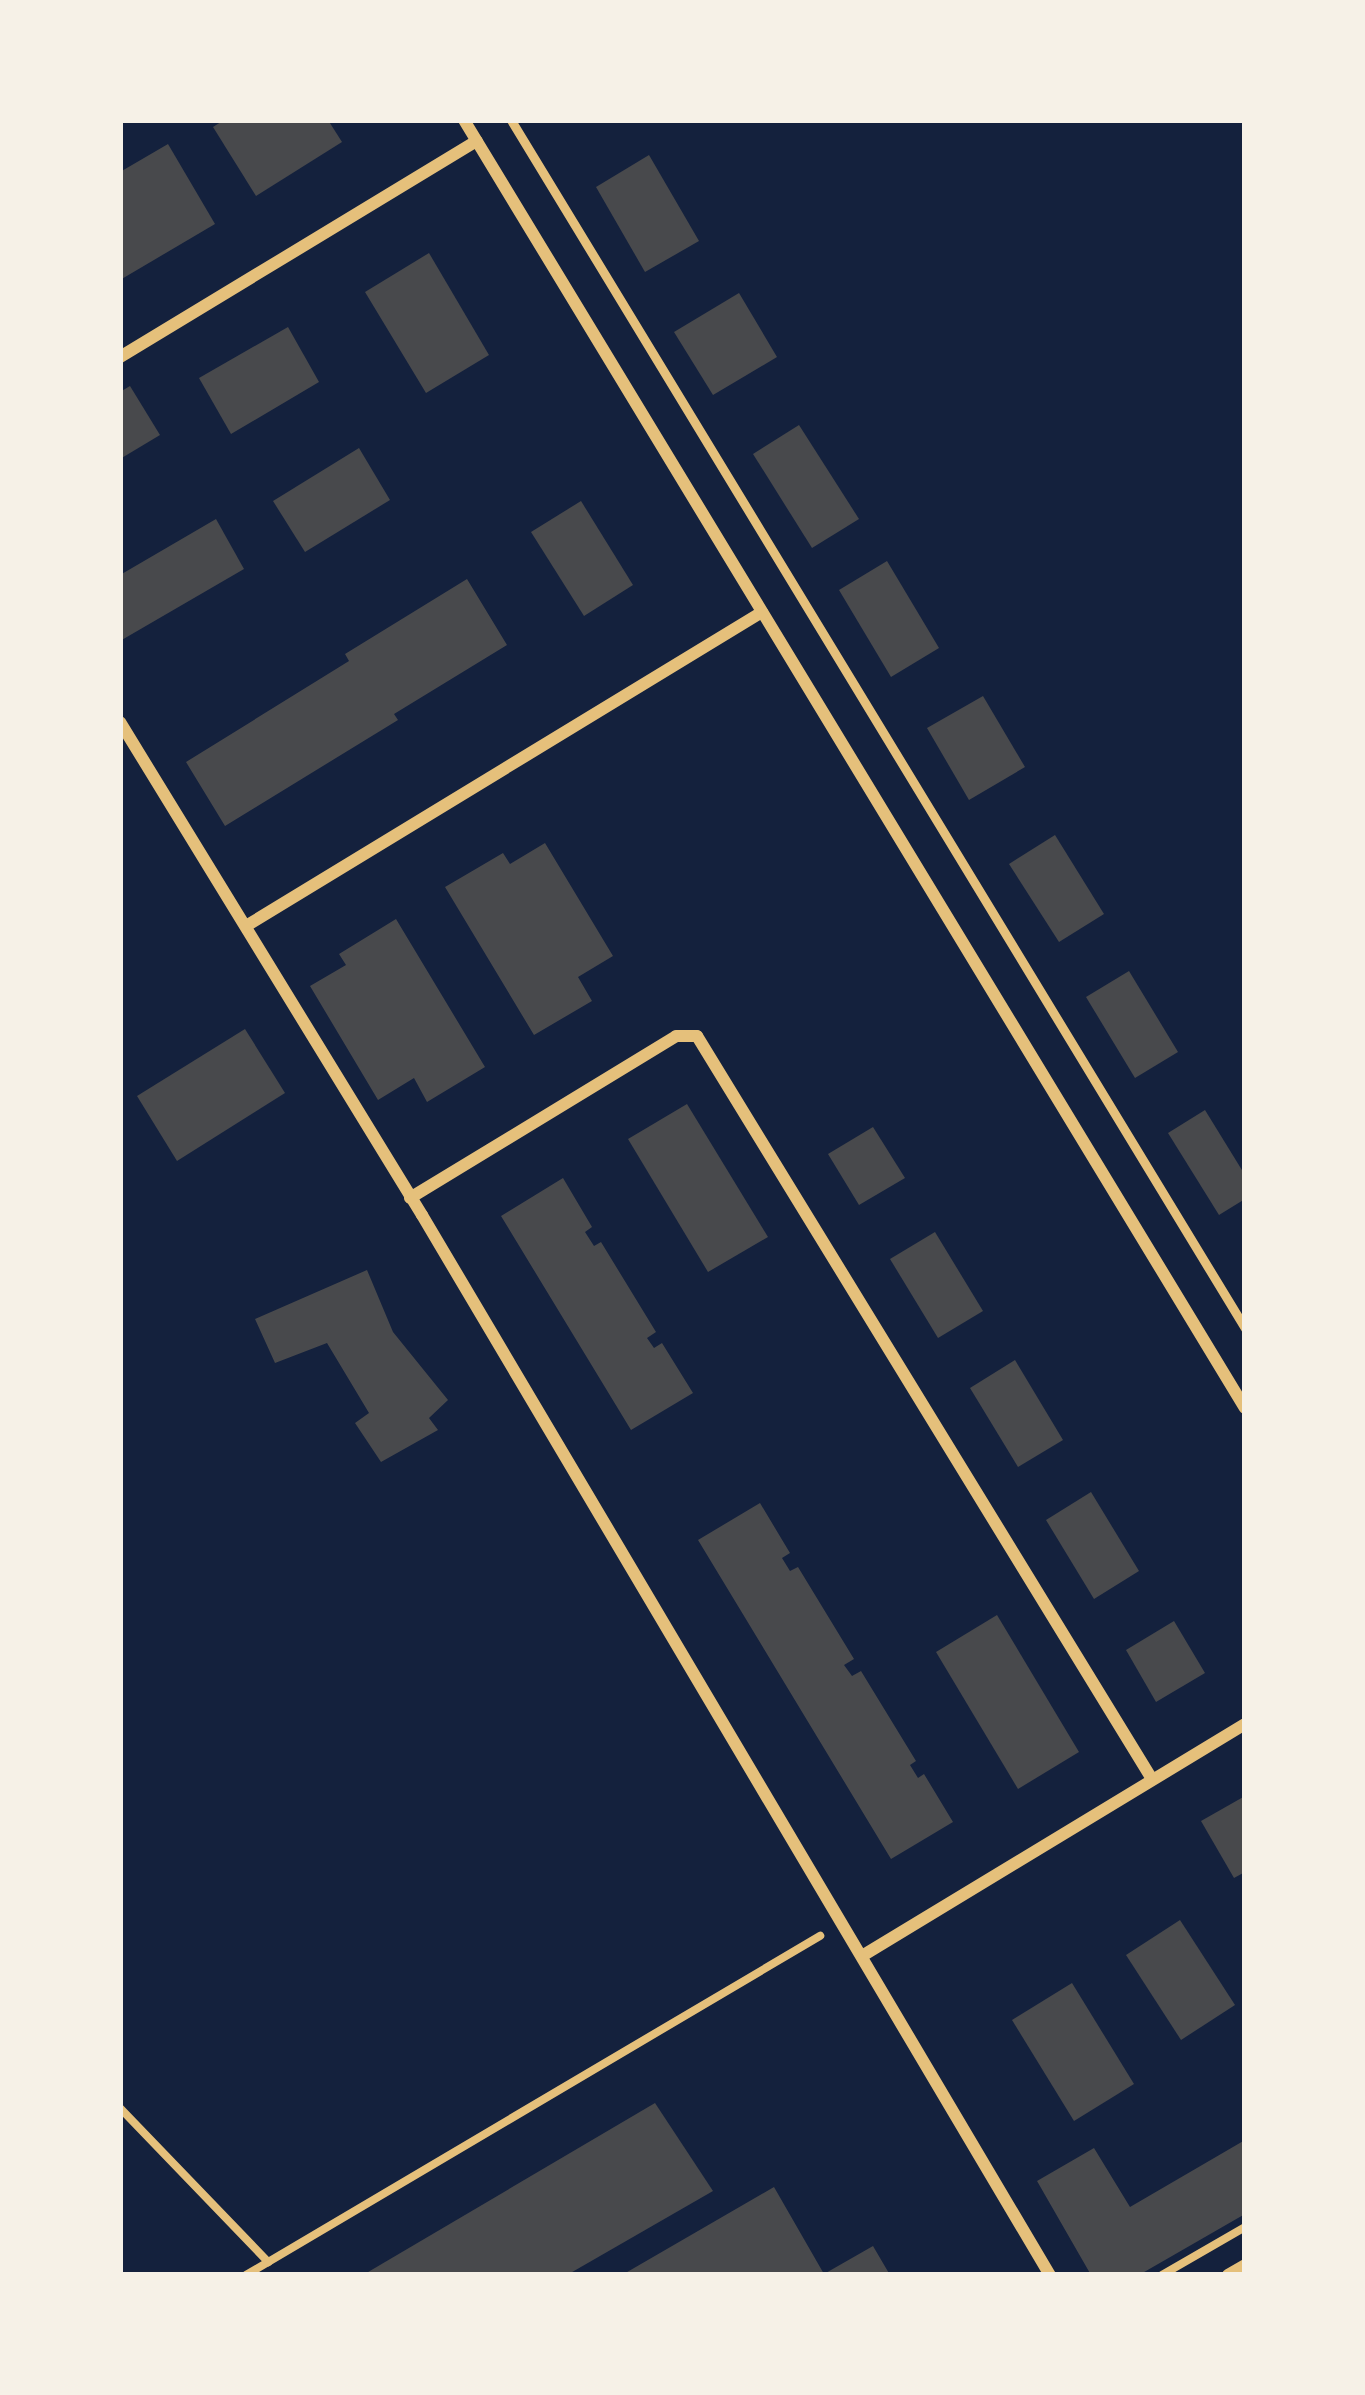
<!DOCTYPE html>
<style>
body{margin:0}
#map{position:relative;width:1365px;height:2395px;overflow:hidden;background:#14213d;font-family:"Fira Sans Condensed",sans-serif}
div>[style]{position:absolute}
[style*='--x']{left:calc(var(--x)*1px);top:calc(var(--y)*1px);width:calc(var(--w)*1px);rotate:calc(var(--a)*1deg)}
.building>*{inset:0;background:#48494c}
.path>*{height:8px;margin:-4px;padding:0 4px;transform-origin:4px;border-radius:4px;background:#e5c07b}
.service>*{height:9px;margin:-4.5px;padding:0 4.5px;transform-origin:4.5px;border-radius:4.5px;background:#e5c07b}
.minor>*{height:12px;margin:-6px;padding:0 6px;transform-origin:6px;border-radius:6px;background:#e5c07b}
span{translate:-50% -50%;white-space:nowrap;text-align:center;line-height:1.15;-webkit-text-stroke:9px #f6f1e7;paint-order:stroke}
.frame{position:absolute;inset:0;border:123px solid #f6f1e7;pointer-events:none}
</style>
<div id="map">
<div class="building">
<i style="clip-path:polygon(224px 120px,328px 120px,342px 142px,256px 196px,213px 127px)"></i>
<i style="clip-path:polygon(168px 144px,215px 224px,120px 280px,120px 172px)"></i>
<i style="clip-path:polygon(649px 155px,699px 241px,645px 272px,596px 187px)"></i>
<i style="clip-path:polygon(429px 253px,489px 355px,426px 393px,365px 292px)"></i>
<i style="clip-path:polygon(739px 293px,777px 357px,713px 395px,674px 332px)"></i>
<i style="clip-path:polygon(288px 327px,319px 382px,231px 434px,199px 378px)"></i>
<i style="clip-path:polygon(130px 386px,160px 435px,120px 459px,120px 392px)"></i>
<i style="clip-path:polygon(799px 425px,859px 519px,812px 548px,753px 454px)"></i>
<i style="clip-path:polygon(359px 448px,390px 500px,305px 552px,273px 501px)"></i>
<i style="clip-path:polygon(581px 501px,633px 585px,584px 616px,531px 532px)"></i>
<i style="clip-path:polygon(216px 519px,244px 569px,120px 641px,120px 575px)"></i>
<i style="clip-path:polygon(887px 561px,939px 648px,891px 677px,839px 590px)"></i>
<i style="clip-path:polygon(467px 579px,507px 645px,394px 714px,398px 720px,225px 826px,186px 762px,349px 661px,345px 654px)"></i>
<i style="clip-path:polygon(983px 696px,1025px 767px,969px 800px,927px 728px)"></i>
<i style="clip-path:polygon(1055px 835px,1104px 914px,1059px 942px,1009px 864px)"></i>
<i style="clip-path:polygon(545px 843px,613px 956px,578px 977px,592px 1001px,534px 1035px,445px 887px,503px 853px,510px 864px)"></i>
<i style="clip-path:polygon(396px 919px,485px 1067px,427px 1102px,414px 1078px,378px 1100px,310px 986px,346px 965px,339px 954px)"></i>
<i style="clip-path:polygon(1129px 971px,1178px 1052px,1135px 1078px,1086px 997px)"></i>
<i style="clip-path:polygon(245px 1029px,285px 1093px,177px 1161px,137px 1096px)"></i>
<i style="clip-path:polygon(687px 1104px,768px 1237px,708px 1272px,628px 1139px)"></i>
<i style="clip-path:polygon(1205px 1110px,1245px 1175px,1245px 1199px,1219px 1215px,1168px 1133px)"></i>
<i style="clip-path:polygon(873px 1127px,905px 1178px,859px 1205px,828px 1154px)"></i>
<i style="clip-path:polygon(563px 1178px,592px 1227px,585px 1232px,594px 1246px,601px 1242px,656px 1332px,647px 1338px,654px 1348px,662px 1343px,693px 1393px,631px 1430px,501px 1216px)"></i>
<i style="clip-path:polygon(935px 1232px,983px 1311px,938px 1338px,890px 1259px)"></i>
<i style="clip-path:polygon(367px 1270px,393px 1332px,448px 1400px,429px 1418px,438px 1430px,381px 1462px,355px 1423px,369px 1413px,327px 1343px,275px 1363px,255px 1319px)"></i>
<i style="clip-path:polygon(1015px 1360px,1063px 1440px,1018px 1467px,970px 1388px)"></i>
<i style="clip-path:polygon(1091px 1492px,1139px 1571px,1094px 1599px,1046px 1520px)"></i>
<i style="clip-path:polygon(760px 1503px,790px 1553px,782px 1558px,790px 1571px,798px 1567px,854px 1659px,844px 1665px,852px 1676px,861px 1671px,916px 1761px,910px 1765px,918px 1778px,924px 1774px,953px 1822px,891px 1859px,698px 1540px)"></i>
<i style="clip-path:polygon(997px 1615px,1079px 1752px,1018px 1789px,936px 1652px)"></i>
<i style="clip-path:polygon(1174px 1621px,1205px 1673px,1156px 1702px,1126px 1650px)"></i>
<i style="clip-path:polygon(1245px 1796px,1245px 1872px,1234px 1878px,1201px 1821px)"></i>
<i style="clip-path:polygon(1180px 1920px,1235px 2005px,1181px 2040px,1126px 1955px)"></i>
<i style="clip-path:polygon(1072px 1983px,1134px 2084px,1074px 2121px,1012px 2020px)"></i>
<i style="clip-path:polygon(655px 2103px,713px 2191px,567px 2275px,363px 2275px)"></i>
<i style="clip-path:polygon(1245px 2140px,1245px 2214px,1139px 2275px,1091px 2275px,1037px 2181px,1094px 2148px,1130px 2207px)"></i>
<i style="clip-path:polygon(774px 2187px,824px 2274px,873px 2246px,890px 2275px,622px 2275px)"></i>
</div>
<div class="path">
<i style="--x:120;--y:2108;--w:214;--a:46.1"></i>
<i style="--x:246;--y:2275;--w:667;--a:-30.57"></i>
<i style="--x:1162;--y:2275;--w:96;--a:-30"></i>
</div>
<div class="service">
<i style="--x:511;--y:120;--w:1414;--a:58.72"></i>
</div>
<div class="minor">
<i style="--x:464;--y:120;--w:1506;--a:58.77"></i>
<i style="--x:120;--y:357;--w:417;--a:-31.2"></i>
<i style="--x:120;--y:722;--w:578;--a:58.51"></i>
<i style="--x:422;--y:1215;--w:1232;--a:59.36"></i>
<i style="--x:246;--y:926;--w:604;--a:-31.32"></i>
<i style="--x:410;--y:1198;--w:311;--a:-31.3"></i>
<i style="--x:676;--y:1036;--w:21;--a:0"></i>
<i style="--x:697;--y:1036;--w:871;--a:58.52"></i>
<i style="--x:862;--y:1956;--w:448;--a:-31.2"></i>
<i style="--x:1228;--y:2275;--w:20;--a:-30"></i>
</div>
<div class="frame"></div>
</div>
